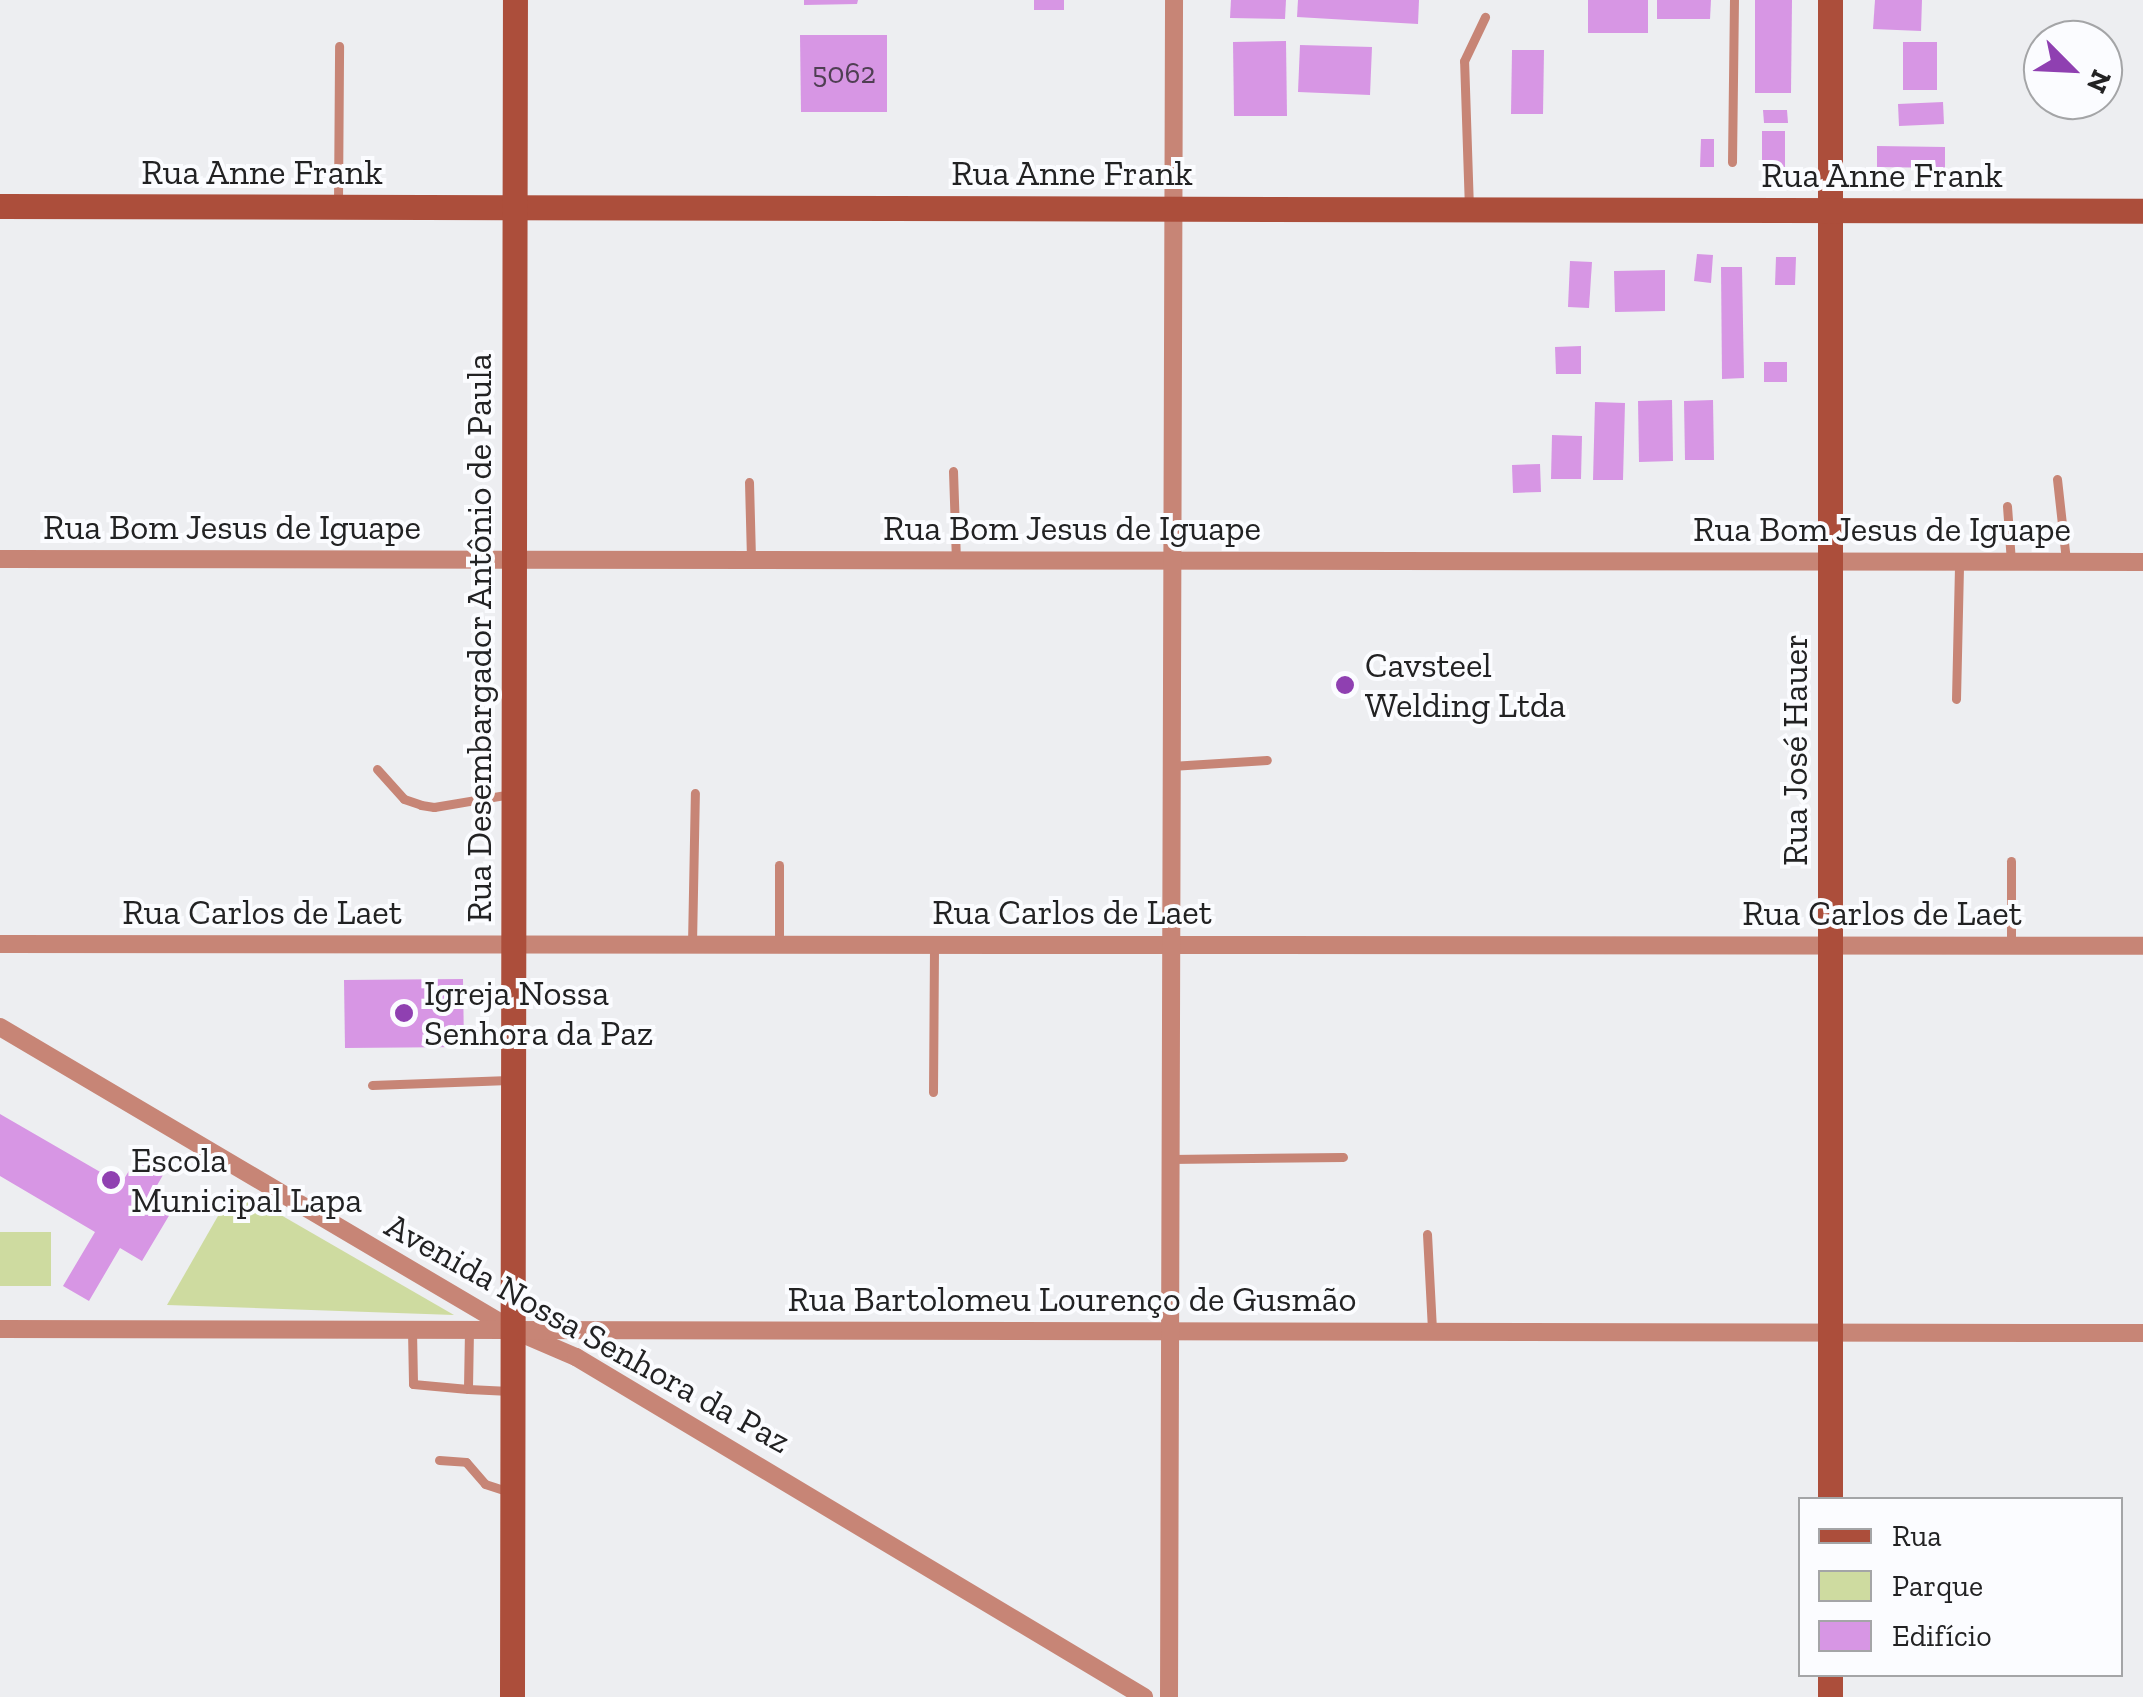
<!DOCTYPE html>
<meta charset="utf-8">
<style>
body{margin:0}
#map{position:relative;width:2143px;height:1697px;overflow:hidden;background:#edeef1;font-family:"Zilla Slab",serif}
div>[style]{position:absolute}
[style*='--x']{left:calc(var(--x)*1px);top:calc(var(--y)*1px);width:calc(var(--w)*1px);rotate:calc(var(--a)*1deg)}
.green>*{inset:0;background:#cedba0}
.building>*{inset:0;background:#d796e4}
.lane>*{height:9px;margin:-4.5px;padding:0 4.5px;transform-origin:4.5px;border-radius:4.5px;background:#c78576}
.street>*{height:18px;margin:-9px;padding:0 9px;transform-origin:9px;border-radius:9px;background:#c78576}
.secondary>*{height:25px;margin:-12.5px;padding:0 12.5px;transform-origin:12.5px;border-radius:12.5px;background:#ac4e3b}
.dots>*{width:28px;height:28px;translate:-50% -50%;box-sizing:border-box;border:5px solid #fbfcff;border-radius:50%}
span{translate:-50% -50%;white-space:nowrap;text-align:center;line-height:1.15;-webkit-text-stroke:8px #fbfcff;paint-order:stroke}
.number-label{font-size:30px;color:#4f3f53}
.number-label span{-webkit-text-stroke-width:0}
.street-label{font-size:35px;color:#222223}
.poi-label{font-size:35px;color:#222223}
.left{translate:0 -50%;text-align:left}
.legend{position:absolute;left:1798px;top:1497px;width:325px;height:180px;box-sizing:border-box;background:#fbfcff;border:2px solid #a4a5a7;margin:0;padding:12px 18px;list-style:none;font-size:30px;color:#222223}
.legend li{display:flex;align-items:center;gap:20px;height:50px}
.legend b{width:50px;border:2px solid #a4a5a7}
.north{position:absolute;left:2023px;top:20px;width:100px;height:100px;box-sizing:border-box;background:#fbfcff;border:2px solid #a4a5a7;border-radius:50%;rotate:114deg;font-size:28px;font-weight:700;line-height:40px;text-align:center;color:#222223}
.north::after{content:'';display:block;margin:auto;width:35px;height:45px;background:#8f40b1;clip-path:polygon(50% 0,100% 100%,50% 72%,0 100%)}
</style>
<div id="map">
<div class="green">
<i style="clip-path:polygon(234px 1188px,454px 1315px,167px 1305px)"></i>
<i style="clip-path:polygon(0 1232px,51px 1232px,51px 1286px,0 1286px)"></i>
</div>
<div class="building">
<i style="clip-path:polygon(804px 0,858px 0,857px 4px,804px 5px)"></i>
<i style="clip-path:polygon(1034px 0,1064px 0,1064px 10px,1034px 10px)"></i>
<i style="clip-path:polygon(1231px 0,1286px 0,1285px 19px,1230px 18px)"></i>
<i style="clip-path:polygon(1298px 0,1419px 0,1418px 24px,1297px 17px)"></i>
<i style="clip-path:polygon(1588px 0,1648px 0,1648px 33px,1588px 33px)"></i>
<i style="clip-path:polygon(1657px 0,1711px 0,1710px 19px,1657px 19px)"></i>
<i style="clip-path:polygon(1755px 0,1792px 0,1791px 93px,1755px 93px)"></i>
<i style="clip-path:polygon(1875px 0,1922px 0,1921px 31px,1873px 29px)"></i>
<i style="clip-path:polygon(800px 35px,887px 35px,887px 112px,801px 112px)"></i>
<i style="clip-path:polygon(1286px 41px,1287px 116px,1234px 116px,1233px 42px)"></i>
<i style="clip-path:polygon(1903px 42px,1937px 42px,1937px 90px,1903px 90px)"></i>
<i style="clip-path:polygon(1300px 45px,1372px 47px,1370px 95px,1298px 92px)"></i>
<i style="clip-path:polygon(1512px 50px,1544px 50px,1543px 114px,1511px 114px)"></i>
<i style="clip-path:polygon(2038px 53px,2043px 53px,2043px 87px,2038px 87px)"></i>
<i style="clip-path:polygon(1943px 102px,1944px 124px,1899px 126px,1898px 104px)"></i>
<i style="clip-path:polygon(1763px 110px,1787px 110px,1788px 123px,1764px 123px)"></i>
<i style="clip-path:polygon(1762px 131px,1785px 131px,1785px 167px,1762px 167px)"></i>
<i style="clip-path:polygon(1701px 139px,1714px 139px,1714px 167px,1700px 167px)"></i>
<i style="clip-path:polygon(1877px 146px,1945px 147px,1945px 168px,1877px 167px)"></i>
<i style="clip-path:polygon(1697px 254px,1713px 255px,1711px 283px,1694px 281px)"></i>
<i style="clip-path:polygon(1776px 257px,1796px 257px,1795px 285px,1775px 285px)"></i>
<i style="clip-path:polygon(1570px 261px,1592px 262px,1589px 308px,1568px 307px)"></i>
<i style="clip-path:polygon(1721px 267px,1742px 267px,1744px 378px,1722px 379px)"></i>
<i style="clip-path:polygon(1665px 270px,1665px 311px,1615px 312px,1614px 271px)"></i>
<i style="clip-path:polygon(1581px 346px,1581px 374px,1556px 374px,1555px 347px)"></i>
<i style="clip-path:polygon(1764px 362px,1787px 362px,1787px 382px,1764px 382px)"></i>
<i style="clip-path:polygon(1672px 400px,1673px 461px,1639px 462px,1638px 401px)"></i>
<i style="clip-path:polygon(1713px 400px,1714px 460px,1685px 460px,1684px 401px)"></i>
<i style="clip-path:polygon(1595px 402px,1625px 403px,1623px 480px,1593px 480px)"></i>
<i style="clip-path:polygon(1552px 435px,1582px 436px,1581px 479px,1551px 479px)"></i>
<i style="clip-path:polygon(1540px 464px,1541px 492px,1513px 493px,1512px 465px)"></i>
<i style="clip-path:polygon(463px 979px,464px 1047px,345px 1048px,344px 980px)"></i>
<i style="clip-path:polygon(0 1114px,121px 1184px,136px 1159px,163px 1175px,148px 1201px,170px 1214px,142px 1261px,120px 1248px,89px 1301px,63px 1286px,95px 1232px,0 1176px)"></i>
</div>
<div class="lane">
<i style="--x:1732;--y:162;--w:162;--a:-89.3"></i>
<i style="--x:338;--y:203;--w:157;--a:-89.6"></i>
<i style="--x:1469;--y:209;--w:148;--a:-91.9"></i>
<i style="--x:1464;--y:61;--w:49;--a:-64.5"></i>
<i style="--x:953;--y:471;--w:90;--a:88.1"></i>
<i style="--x:2057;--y:479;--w:81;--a:83.7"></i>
<i style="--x:749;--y:482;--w:77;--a:88.5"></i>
<i style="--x:2007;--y:506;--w:56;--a:85.9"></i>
<i style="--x:1956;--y:699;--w:137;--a:-88.7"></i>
<i style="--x:1171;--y:766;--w:96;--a:-3.6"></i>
<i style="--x:377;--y:769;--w:40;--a:48"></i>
<i style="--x:404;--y:799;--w:18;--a:19"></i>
<i style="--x:421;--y:805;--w:13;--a:9"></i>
<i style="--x:434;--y:807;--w:78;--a:-9.6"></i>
<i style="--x:2011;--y:861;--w:84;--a:90"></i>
<i style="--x:779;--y:865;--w:79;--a:90"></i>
<i style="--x:692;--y:944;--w:151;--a:-88.9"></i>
<i style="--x:372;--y:1085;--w:137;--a:-2.1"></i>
<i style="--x:933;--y:1092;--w:147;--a:-89.6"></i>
<i style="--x:1170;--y:1159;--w:173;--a:-0.7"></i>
<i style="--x:1427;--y:1234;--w:97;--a:87"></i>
<i style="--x:412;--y:1330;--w:54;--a:88.9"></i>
<i style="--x:413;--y:1384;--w:55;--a:5.2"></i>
<i style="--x:469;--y:1330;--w:59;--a:91"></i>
<i style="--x:468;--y:1389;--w:44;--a:2.6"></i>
<i style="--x:439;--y:1460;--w:27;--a:4"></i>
<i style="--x:466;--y:1462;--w:29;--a:49"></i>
<i style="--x:485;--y:1484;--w:25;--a:18"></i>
</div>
<div class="street">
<i style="--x:0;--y:559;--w:2143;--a:0.08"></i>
<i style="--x:0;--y:944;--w:2143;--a:0.05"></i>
<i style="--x:0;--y:1027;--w:596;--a:30.57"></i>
<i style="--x:513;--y:1330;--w:69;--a:23.2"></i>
<i style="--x:576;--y:1357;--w:662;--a:30.9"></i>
<i style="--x:0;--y:1329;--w:2143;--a:0.11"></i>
<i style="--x:1169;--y:1697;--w:1697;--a:-89.83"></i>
</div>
<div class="secondary">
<i style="--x:1830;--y:0;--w:1500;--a:90"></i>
<i style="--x:0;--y:206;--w:2143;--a:0.13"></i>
<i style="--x:1830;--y:1674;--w:23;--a:90"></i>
<i style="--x:512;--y:1697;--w:1697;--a:-89.9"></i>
</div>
<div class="dots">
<i style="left:1345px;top:685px;background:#8f40b1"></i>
<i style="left:404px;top:1013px;background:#8f40b1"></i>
<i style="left:111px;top:1180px;background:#8f40b1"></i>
</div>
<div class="number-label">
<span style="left:844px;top:73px">5062</span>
</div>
<div class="street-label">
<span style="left:262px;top:172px">Rua Anne Frank</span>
<span style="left:1072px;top:173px">Rua Anne Frank</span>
<span style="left:1882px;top:175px">Rua Anne Frank</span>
<span style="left:232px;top:527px">Rua Bom Jesus de Iguape</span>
<span style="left:1072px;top:528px">Rua Bom Jesus de Iguape</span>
<span style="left:1882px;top:529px">Rua Bom Jesus de Iguape</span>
<span style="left:479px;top:638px;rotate:-90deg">Rua Desembargador Antônio de Paula</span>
<span style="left:1795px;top:750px;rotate:-90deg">Rua José Hauer</span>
<span style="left:262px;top:912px">Rua Carlos de Laet</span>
<span style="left:1072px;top:912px">Rua Carlos de Laet</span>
<span style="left:1882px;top:913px">Rua Carlos de Laet</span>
<span style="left:1072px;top:1299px">Rua Bartolomeu Lourenço de Gusmão</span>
<span style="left:588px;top:1333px;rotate:29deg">Avenida Nossa Senhora da Paz</span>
</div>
<div class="poi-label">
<span class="left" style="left:1365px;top:685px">Cavsteel<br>Welding Ltda</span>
<span class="left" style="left:424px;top:1013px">Igreja Nossa<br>Senhora da Paz</span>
<span class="left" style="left:131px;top:1180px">Escola<br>Municipal Lapa</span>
</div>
<ul class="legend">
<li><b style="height:12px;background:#ac4e3b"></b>Rua</li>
<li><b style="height:28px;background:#cedba0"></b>Parque</li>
<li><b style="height:28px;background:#d796e4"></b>Edifício</li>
</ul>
<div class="north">N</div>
</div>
